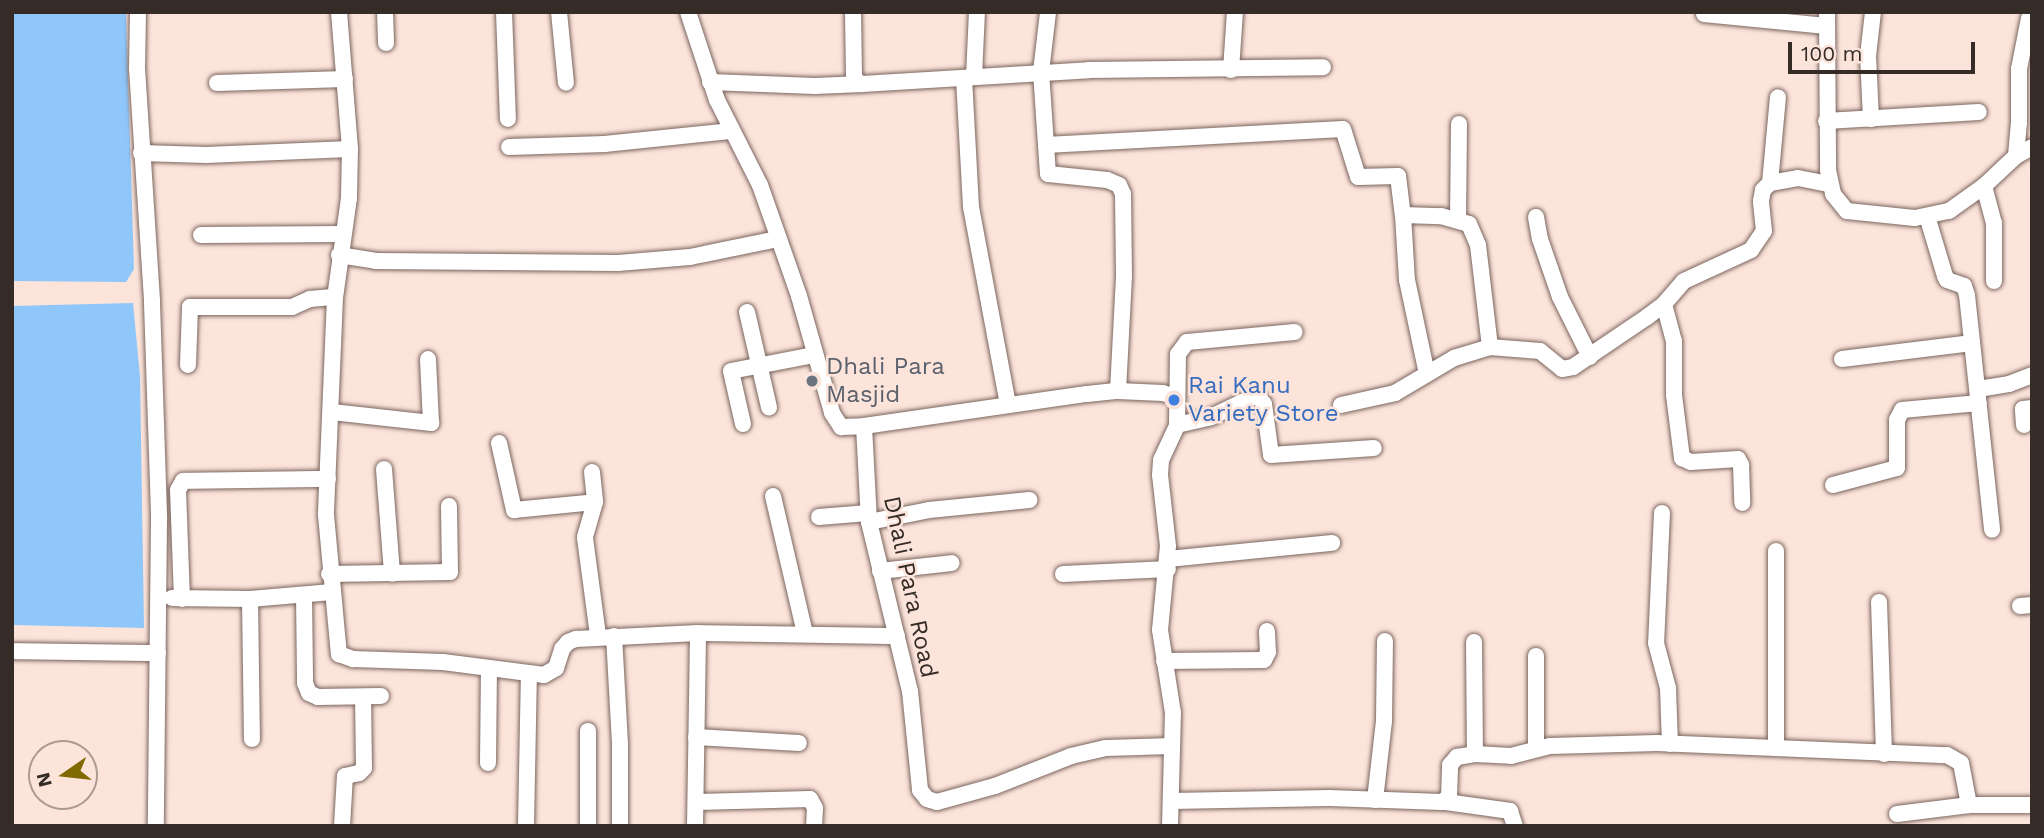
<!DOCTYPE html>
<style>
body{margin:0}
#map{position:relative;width:2044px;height:838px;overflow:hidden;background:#fce4db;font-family:"Work Sans",sans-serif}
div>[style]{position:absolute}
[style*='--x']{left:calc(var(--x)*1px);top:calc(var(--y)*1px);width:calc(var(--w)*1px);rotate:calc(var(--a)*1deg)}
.water>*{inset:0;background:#8fc7fb}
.roads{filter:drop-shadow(0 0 2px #7a655e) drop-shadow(0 0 2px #7a655e)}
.minor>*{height:16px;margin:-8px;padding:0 8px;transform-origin:8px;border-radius:8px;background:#fff}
.dots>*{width:19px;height:19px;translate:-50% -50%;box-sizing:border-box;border:4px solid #fce4db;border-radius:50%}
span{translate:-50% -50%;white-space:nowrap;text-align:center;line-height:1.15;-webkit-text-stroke:5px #fce4db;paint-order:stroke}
.worship-label{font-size:24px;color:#5b616d}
.left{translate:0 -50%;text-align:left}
.shop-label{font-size:24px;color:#366cbe}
.street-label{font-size:24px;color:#352c28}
.frame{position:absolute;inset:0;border:14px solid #352c28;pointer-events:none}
.north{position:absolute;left:28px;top:740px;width:70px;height:70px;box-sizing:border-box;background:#fce4db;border:2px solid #ac9a93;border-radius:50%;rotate:256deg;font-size:19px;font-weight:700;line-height:28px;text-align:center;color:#352c28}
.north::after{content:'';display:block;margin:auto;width:24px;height:32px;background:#806901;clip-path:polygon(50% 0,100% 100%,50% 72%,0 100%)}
.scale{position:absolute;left:1788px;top:42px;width:187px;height:32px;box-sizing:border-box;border:4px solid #352c28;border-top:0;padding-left:9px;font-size:21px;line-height:24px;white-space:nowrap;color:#352c28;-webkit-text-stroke:5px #fce4db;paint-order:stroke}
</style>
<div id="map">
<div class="water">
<i style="clip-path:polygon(12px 12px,126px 12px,134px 269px,126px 282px,12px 281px)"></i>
<i style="clip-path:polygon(133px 303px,140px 376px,144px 628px,12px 625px,12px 306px)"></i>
</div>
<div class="roads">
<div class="minor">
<i style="--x:138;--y:12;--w:56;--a:91"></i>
<i style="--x:137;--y:68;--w:235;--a:86.3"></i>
<i style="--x:152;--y:303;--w:216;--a:88.1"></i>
<i style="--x:159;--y:519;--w:307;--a:90.6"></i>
<i style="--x:339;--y:12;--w:137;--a:85.4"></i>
<i style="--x:350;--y:149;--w:49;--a:91.2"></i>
<i style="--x:349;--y:198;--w:100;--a:98"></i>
<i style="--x:335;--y:297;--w:218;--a:92.4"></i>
<i style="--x:326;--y:515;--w:140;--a:84.7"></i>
<i style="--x:339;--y:654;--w:15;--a:20"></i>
<i style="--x:353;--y:659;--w:90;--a:1.9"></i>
<i style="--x:443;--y:662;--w:102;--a:7.3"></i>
<i style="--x:544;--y:675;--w:14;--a:-30"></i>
<i style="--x:556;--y:668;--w:20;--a:-72"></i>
<i style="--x:562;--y:649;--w:9;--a:-49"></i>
<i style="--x:568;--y:642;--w:9;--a:-21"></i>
<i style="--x:576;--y:639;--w:122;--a:-2.8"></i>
<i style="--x:385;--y:12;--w:31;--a:88"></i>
<i style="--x:504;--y:12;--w:107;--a:87.9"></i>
<i style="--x:559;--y:12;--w:71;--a:84.4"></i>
<i style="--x:688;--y:12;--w:93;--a:71.8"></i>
<i style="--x:717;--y:100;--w:95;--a:63.2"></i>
<i style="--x:760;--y:185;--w:118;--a:70.6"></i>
<i style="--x:799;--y:296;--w:122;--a:74.2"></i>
<i style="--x:832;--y:413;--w:17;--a:57"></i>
<i style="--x:841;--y:427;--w:23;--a:-2"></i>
<i style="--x:864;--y:426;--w:96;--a:87"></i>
<i style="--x:869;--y:522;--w:174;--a:76.4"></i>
<i style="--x:910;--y:691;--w:100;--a:84.2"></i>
<i style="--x:920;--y:790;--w:11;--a:52"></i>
<i style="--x:927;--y:799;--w:10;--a:17"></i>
<i style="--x:937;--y:802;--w:60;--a:-15.4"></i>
<i style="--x:995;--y:786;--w:82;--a:-21.5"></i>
<i style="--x:1071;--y:756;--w:36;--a:-13"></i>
<i style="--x:1106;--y:748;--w:66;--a:-1.7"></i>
<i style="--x:853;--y:12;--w:63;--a:89.1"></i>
<i style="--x:854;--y:75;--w:6;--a:72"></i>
<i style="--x:856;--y:81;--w:7;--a:27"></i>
<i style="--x:862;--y:84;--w:227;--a:-3.5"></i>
<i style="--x:1089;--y:70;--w:234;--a:-0.7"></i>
<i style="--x:1827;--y:12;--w:158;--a:89.6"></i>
<i style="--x:1828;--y:170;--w:25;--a:78"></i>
<i style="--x:1833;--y:194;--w:22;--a:51"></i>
<i style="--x:1847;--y:211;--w:68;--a:5.9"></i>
<i style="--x:1915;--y:218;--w:35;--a:-12"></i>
<i style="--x:1949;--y:211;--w:43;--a:-35.5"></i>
<i style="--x:1984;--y:186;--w:44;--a:-43.2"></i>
<i style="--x:2016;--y:156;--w:18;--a:-29"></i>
<i style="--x:1704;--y:14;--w:123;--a:5.6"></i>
<i style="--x:1231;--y:70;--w:58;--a:-86.1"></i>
<i style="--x:974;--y:77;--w:65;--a:-87.4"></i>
<i style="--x:964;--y:78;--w:129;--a:86.9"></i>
<i style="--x:971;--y:207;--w:201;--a:79.4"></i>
<i style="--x:710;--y:82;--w:105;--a:2.2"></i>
<i style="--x:815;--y:86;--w:47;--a:-2.4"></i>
<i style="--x:217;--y:83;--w:128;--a:-1.8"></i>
<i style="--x:1871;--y:119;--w:63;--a:-92.7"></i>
<i style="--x:1868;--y:56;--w:44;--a:-83.5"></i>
<i style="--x:1826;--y:121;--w:153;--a:-3.4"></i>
<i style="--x:1046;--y:145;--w:73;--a:-93.9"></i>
<i style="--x:1041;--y:72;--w:60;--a:-83.3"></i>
<i style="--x:509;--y:147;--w:96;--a:-1.8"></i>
<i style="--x:605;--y:144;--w:127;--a:-5.9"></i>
<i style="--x:141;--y:153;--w:65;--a:1.8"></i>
<i style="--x:206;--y:155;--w:144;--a:-2.4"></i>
<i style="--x:2016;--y:156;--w:33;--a:-85"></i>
<i style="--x:2019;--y:123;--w:54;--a:-90"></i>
<i style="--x:2019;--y:69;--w:52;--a:-78.9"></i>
<i style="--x:1770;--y:183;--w:86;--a:-84.7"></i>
<i style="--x:1984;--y:186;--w:38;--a:75"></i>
<i style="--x:1994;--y:223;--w:58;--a:90"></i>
<i style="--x:1403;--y:215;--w:65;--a:86.5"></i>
<i style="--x:1407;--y:280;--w:96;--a:78"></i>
<i style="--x:1927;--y:216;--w:63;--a:73.3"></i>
<i style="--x:1945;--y:276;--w:4;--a:63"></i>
<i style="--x:1947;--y:280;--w:18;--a:19"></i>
<i style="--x:1964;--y:286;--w:9;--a:72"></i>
<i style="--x:1967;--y:295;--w:236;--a:83.9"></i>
<i style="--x:1536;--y:217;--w:22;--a:80"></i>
<i style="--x:1540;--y:239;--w:61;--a:71"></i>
<i style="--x:1560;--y:297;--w:67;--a:63.4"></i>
<i style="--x:1458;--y:220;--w:96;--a:-89.4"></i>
<i style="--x:201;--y:235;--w:142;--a:-0.4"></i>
<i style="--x:339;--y:255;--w:36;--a:9"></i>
<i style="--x:375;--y:261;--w:243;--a:0.5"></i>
<i style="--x:618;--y:263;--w:72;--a:-4.8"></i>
<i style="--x:690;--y:257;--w:90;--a:-11.6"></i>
<i style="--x:1664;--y:304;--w:38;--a:75"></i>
<i style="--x:1674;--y:341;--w:54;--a:90"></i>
<i style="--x:1674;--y:395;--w:64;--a:82.8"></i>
<i style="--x:1682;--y:458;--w:10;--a:24"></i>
<i style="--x:1691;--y:462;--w:47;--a:-3.7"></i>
<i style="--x:1738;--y:459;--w:7;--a:63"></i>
<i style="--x:1741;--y:465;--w:38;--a:88"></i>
<i style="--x:747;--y:312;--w:98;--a:77"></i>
<i style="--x:1842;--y:359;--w:131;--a:-7"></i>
<i style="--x:188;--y:365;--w:58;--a:-88"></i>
<i style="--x:190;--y:307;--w:102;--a:0"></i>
<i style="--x:292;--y:307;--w:20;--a:-24"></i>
<i style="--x:310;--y:299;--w:25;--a:-5"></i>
<i style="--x:1978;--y:389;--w:31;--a:-9"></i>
<i style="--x:2009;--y:384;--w:25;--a:-21"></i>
<i style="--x:1118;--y:391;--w:115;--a:-87"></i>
<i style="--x:1124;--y:276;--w:82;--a:-90.7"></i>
<i style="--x:1123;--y:194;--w:10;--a:-114"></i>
<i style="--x:1119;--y:185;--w:13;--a:-157"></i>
<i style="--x:1107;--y:180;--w:59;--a:-174.2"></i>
<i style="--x:1048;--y:174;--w:29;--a:-94"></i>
<i style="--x:1046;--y:145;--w:297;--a:-3.1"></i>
<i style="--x:1343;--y:129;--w:50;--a:72.6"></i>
<i style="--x:1358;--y:177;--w:40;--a:-1.4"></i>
<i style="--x:1398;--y:176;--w:39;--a:83"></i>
<i style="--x:1403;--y:215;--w:38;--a:2"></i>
<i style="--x:1441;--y:216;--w:29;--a:16"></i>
<i style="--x:1469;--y:224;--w:23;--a:67"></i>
<i style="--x:1478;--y:245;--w:103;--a:83.3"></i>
<i style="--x:1341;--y:405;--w:55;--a:-12.5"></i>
<i style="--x:1395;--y:393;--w:69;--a:-30.7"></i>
<i style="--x:1454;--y:358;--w:38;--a:-17"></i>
<i style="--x:1490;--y:347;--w:50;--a:4.6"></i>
<i style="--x:1540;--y:351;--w:28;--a:39"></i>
<i style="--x:1562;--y:369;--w:11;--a:-10"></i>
<i style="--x:1573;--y:367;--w:89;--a:-34"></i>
<i style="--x:1647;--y:317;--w:21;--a:-37"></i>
<i style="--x:1664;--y:304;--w:30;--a:-49"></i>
<i style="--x:1684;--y:281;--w:74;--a:-24.8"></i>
<i style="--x:1751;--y:250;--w:23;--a:-56"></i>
<i style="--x:1764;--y:231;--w:30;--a:-96"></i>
<i style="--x:1761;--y:201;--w:11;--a:-80"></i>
<i style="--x:1763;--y:190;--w:10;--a:-45"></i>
<i style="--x:1770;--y:183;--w:28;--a:-10"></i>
<i style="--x:1798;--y:178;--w:33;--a:11"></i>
<i style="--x:332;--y:412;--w:100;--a:6.3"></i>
<i style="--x:431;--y:423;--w:64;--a:-92.7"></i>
<i style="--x:743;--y:424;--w:54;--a:-102.8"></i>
<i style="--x:731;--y:371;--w:85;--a:-10.9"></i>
<i style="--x:1177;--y:425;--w:35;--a:-13"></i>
<i style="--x:1211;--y:417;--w:51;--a:-25.6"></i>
<i style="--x:1257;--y:395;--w:11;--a:52"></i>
<i style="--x:1264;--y:404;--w:51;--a:82.2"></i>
<i style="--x:1271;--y:455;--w:103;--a:-3.9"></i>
<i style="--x:2024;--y:425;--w:16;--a:-94"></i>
<i style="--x:2023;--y:409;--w:9;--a:-6"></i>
<i style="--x:864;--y:426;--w:225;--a:-8.2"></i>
<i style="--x:1087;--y:394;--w:31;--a:-6"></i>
<i style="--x:1118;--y:391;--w:45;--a:2.5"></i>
<i style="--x:1163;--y:393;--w:13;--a:18"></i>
<i style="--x:499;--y:443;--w:69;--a:77.4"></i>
<i style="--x:514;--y:510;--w:81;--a:-5.6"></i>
<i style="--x:384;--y:469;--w:105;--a:85.6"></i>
<i style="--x:592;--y:472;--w:30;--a:84"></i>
<i style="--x:595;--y:502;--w:37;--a:106"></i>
<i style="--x:585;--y:538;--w:99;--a:82.4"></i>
<i style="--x:1833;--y:485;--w:66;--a:-14.9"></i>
<i style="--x:1897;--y:468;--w:48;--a:-90"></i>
<i style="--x:1897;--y:420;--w:11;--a:-63"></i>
<i style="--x:1902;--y:410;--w:77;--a:-5.2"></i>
<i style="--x:773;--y:496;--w:142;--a:76.9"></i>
<i style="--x:1662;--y:513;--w:130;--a:92.6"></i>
<i style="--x:1656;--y:643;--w:47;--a:75.1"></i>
<i style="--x:1668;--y:688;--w:56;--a:88"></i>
<i style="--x:819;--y:517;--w:49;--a:-4.7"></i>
<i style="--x:869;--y:522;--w:61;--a:-11.3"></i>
<i style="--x:929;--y:510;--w:101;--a:-5.7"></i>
<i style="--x:1776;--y:551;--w:196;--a:90"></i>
<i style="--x:1168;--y:559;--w:165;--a:-5.6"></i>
<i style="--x:880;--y:571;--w:72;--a:-6.3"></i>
<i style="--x:329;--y:574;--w:121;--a:-0.9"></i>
<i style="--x:450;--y:572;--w:66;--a:-90.9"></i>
<i style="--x:1063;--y:574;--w:105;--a:-2.7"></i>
<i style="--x:304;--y:595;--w:88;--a:89.3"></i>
<i style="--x:305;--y:683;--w:11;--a:68"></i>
<i style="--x:309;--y:693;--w:10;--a:24"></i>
<i style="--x:318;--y:697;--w:63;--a:-0.9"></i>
<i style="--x:172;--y:598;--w:78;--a:0.7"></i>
<i style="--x:250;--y:599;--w:82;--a:-4.9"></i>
<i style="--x:182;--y:599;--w:109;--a:-92.1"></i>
<i style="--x:178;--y:490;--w:10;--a:-61"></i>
<i style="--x:183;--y:481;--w:145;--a:-0.8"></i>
<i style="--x:250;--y:599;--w:140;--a:89.2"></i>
<i style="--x:1879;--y:602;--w:152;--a:88.1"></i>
<i style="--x:2020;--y:606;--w:12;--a:-5"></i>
<i style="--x:614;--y:636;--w:109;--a:86.8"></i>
<i style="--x:620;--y:745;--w:81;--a:90"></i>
<i style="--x:1474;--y:642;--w:112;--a:89.5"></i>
<i style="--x:12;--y:651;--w:146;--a:0.8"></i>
<i style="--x:1536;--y:656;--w:92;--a:90"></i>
<i style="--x:1164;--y:661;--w:100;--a:-0.6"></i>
<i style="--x:1264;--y:660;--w:9;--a:-63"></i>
<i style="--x:1268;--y:652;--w:21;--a:-93"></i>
<i style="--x:588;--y:731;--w:95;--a:90"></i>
<i style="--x:696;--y:737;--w:103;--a:3.3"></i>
<i style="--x:488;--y:763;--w:95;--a:-89.4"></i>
<i style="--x:1375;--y:800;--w:80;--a:-83.5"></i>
<i style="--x:1384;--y:721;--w:80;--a:-89.3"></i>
<i style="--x:1172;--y:801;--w:157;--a:-1.1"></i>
<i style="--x:1329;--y:798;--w:113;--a:2"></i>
<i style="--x:1442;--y:802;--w:9;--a:-36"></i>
<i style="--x:1449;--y:797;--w:32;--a:-88"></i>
<i style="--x:1450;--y:765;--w:11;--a:-49"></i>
<i style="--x:1457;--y:757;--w:18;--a:-9"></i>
<i style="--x:1475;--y:754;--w:36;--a:3"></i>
<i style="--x:1511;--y:756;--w:40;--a:-14.4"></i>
<i style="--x:1550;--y:746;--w:107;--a:-1.6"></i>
<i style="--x:1657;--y:743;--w:290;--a:2.4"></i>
<i style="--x:1947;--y:755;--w:16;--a:30"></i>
<i style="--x:1961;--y:763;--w:43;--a:79.2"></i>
<i style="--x:1969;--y:805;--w:63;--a:0"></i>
<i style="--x:697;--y:802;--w:113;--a:-1.5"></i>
<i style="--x:810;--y:799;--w:10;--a:61"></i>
<i style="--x:815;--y:808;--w:18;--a:93"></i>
<i style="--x:1446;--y:802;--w:65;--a:8"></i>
<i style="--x:1510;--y:811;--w:16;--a:72"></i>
<i style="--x:1897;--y:814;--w:73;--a:-7.1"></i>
<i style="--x:342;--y:826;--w:50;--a:-86.6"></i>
<i style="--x:345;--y:776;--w:14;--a:-12"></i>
<i style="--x:359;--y:773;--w:7;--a:-45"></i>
<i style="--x:364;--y:768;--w:71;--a:-90.8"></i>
<i style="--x:526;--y:826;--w:153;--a:-88.9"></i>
<i style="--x:695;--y:826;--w:193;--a:-89.1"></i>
<i style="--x:698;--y:633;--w:199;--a:0.9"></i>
<i style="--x:1170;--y:826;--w:113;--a:-88.5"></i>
<i style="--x:1173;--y:713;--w:84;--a:-98.9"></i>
<i style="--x:1160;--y:630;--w:84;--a:-84.6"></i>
<i style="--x:1168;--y:546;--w:71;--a:-96.4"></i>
<i style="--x:1160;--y:475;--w:15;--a:-86"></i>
<i style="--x:1161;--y:460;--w:38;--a:-65"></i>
<i style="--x:1177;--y:425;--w:71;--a:-89.2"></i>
<i style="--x:1178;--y:354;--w:15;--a:-53"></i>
<i style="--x:1187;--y:342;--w:108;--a:-5.3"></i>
</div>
</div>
<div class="dots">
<i style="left:812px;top:381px;background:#6b7280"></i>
<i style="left:1174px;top:400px;background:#3f7fe0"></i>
</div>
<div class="worship-label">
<span class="left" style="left:826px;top:381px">Dhali Para<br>Masjid</span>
</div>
<div class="shop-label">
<span class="left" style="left:1188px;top:400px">Rai Kanu<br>Variety Store</span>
</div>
<div class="street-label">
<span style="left:910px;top:587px;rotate:78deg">Dhali Para Road</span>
</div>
<div class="frame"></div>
<div class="north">N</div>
<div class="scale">100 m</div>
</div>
